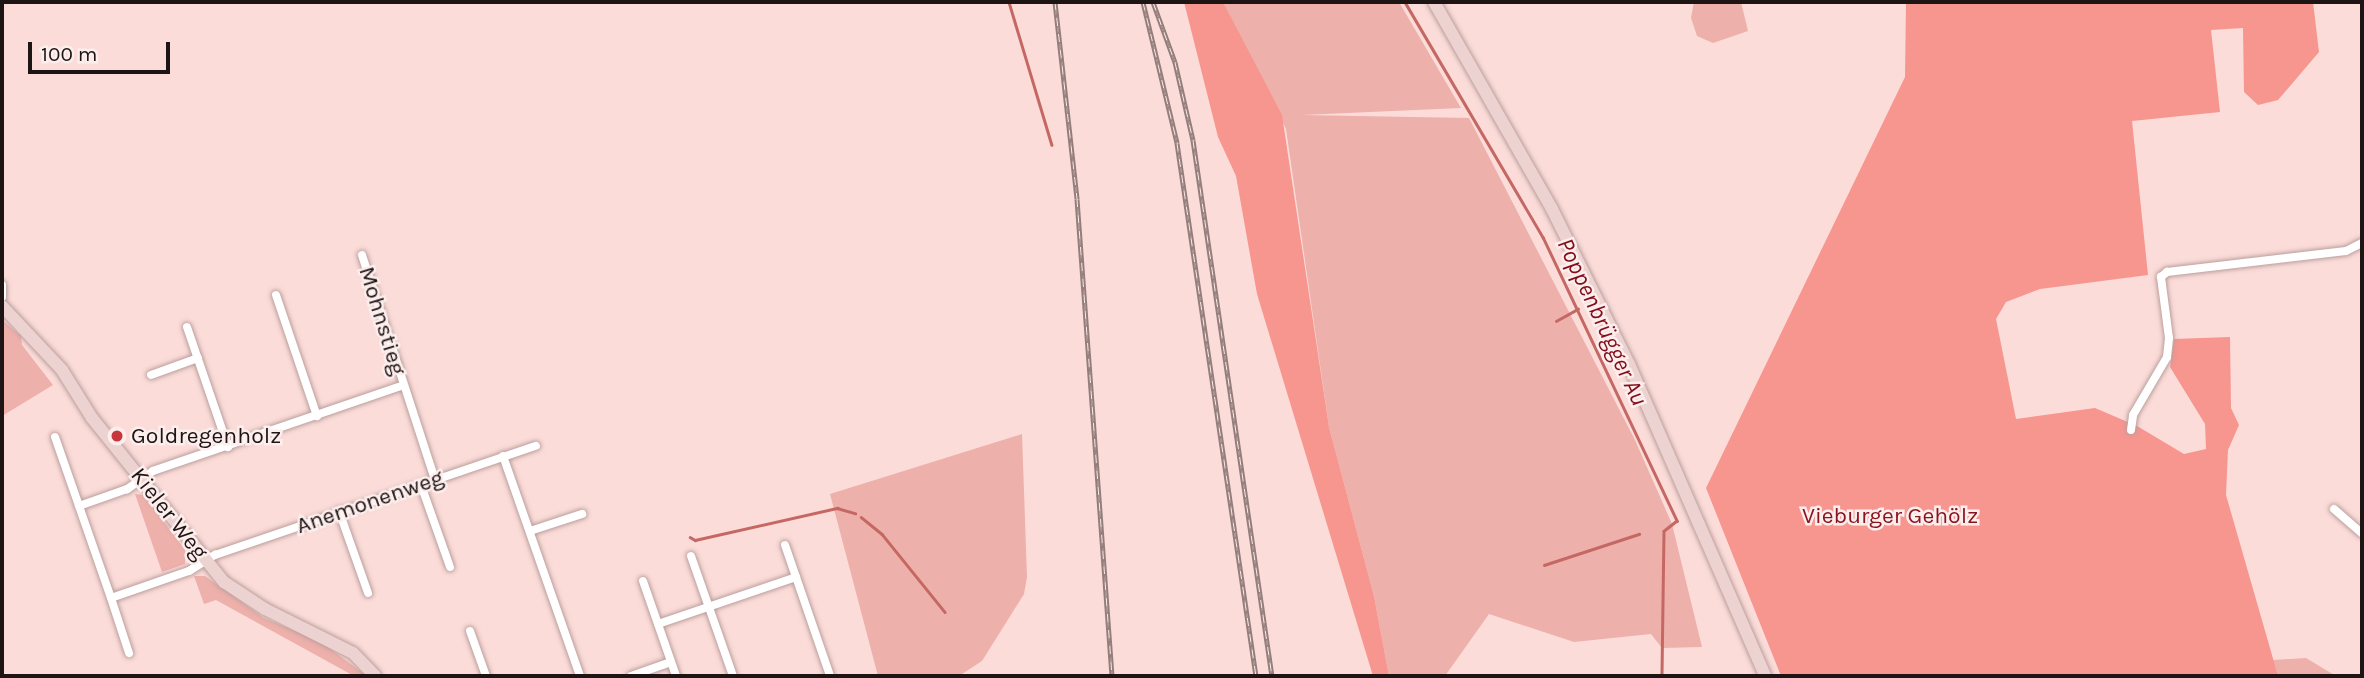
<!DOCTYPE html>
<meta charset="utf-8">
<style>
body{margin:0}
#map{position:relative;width:2364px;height:678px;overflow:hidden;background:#fbdcd9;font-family:Karla,sans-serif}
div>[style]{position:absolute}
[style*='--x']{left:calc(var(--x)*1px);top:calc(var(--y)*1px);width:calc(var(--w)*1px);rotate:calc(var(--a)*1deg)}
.green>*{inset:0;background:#eeb0ab}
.forest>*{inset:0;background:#f7958f}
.stream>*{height:2.5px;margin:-1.25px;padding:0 1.25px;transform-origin:1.25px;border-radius:1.25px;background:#c56864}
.roads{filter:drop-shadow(0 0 2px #bb9f9c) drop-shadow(0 0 2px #bb9f9c)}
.street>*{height:8px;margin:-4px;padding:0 4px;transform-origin:4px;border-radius:4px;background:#fff}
.secondary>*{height:12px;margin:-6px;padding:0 6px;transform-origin:6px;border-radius:6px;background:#ecd2d1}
.rail>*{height:5px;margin-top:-2.5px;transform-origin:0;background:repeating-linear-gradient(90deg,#fbeeed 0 8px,#947e7c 0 16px);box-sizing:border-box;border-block:2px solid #947e7c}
.dots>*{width:19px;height:19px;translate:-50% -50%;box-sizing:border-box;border:4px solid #fbeeed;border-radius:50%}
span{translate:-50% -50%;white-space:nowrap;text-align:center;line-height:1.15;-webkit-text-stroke:5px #fbeeed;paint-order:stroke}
.street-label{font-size:23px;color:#1e1413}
.poi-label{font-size:23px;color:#1e1413}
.left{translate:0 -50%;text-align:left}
.park-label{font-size:23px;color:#88141d}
.water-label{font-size:24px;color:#830c19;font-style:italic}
.frame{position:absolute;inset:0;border:4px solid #1e1413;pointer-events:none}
.scale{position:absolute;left:28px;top:42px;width:142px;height:32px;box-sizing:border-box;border:4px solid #1e1413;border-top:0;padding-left:9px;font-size:21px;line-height:24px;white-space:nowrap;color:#1e1413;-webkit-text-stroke:5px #fbeeed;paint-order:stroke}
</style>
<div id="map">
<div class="green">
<i style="clip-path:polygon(1223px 2px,1399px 2px,1461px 108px,1302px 115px,1469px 118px,1635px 440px,1672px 524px,1702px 647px,1662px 648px,1651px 634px,1574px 642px,1489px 614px,1445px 676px,1389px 676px,1374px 596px,1329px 427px,1286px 129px)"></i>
<i style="clip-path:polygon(1694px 2px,1741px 2px,1748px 31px,1713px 43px,1697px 36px,1691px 18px)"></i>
<i style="clip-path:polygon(2px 320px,21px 336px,22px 345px,53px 385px,2px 416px)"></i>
<i style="clip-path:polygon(1022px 434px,1027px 577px,1024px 594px,982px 661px,959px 676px,878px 676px,830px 494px)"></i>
<i style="clip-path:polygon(135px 494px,144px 495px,185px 550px,185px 564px,162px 572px)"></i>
<i style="clip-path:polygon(194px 576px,205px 576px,264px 618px,321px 642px,367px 676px,354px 676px,216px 600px,204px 604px)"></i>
<i style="clip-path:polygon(2306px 658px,2336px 676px,2278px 676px,2273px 660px)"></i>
</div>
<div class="forest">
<i style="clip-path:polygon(1184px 2px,1223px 2px,1282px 115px,1329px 427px,1374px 596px,1389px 676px,1373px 676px,1257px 294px,1236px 176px,1218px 137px)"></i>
<i style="clip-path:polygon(1906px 2px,2313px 2px,2319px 52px,2278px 100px,2258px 105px,2244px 92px,2243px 28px,2211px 30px,2220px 112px,2132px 121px,2148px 275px,2040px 289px,2006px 302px,1996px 319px,2016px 419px,2095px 408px,2137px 426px,2184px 454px,2206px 449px,2205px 424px,2170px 367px,2174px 339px,2230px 337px,2231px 408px,2239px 425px,2228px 450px,2226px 495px,2278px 676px,1781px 676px,1706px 488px,1905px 77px)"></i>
</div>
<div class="stream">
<i style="--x:1009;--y:2;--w:149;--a:73.3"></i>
<i style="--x:1405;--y:2;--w:273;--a:59.6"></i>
<i style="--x:1543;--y:237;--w:314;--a:64.7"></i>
<i style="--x:1677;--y:521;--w:16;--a:142"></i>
<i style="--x:1664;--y:531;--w:145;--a:90.8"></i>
<i style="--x:1556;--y:321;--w:25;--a:-29"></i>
<i style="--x:861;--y:517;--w:27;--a:39"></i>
<i style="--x:882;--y:534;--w:100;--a:51.1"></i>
<i style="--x:690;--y:537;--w:6;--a:31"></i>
<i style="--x:695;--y:540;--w:146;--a:-12.7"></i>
<i style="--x:837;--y:508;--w:19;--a:16"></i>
<i style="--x:1544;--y:565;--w:100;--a:-18.1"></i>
</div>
<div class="roads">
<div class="street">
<i style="--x:362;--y:255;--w:237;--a:72"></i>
<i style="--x:2;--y:285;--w:12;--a:90"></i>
<i style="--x:276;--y:295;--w:128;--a:71.3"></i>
<i style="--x:187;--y:327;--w:127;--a:71.1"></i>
<i style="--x:151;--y:375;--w:50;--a:-19.9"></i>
<i style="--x:401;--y:386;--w:262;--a:161.1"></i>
<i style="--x:153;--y:471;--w:32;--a:145"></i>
<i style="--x:127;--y:489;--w:51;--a:160.5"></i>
<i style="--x:79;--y:506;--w:97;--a:70.8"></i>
<i style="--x:111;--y:598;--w:83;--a:-19.1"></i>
<i style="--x:189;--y:571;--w:31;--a:-32"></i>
<i style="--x:215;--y:555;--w:339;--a:-18.8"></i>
<i style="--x:2131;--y:430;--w:15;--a:-82"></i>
<i style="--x:2133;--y:415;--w:67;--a:-59.6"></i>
<i style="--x:2167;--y:357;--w:19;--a:-84"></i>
<i style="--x:2169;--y:338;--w:62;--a:-97.5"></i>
<i style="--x:2161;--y:277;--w:8;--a:-40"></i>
<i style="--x:2167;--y:272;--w:180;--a:-6.7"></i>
<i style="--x:2346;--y:251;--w:18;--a:-27"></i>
<i style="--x:55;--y:437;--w:73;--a:70.8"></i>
<i style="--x:503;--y:456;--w:233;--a:70.7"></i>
<i style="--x:421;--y:485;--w:87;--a:70.5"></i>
<i style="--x:2334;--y:509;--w:37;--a:41"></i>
<i style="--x:339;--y:511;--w:87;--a:70.5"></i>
<i style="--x:530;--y:531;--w:55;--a:-18.1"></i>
<i style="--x:785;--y:545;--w:139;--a:71"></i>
<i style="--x:691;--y:556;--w:127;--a:70.7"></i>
<i style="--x:643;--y:581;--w:101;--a:70.8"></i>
<i style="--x:111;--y:598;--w:58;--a:71.9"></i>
<i style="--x:658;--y:624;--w:146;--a:-18.8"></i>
<i style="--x:470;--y:631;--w:48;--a:70.4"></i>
<i style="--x:631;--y:676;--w:42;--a:-19.3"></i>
</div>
<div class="secondary">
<i style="--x:1434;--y:2;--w:238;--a:60.3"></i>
<i style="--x:1552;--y:209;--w:173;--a:63.6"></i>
<i style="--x:1629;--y:364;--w:340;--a:66.4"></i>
<i style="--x:2;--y:306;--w:88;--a:46.8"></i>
<i style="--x:62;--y:370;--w:57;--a:58"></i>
<i style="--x:92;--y:418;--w:211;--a:51.2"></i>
<i style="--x:224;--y:582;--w:49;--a:33.4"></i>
<i style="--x:265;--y:609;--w:98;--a:26.6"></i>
<i style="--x:353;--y:653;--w:32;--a:46"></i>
</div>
</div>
<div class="rail">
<i style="--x:1055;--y:2;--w:198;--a:83.6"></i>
<i style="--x:1077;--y:199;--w:478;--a:85.8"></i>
<i style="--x:1143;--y:2;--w:145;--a:76.4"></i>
<i style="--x:1177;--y:143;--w:539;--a:81.57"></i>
<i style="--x:1153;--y:2;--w:64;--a:69.9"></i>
<i style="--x:1175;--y:62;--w:80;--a:77"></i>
<i style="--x:1193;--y:140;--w:542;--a:81.62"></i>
</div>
<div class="dots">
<i style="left:117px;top:436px;background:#c6363b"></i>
</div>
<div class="street-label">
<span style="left:382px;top:321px;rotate:73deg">Mohnstieg</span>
<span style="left:370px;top:502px;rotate:-19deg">Anemonenweg</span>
<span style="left:169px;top:514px;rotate:52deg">Kieler Weg</span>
</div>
<div class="poi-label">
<span class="left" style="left:131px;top:436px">Goldregenholz</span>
</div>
<div class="park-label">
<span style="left:1890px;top:516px">Vieburger Gehölz</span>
</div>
<div class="water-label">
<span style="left:1602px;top:322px;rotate:65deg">Poppenbrügger Au</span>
</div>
<div class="frame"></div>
<div class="scale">100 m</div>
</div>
